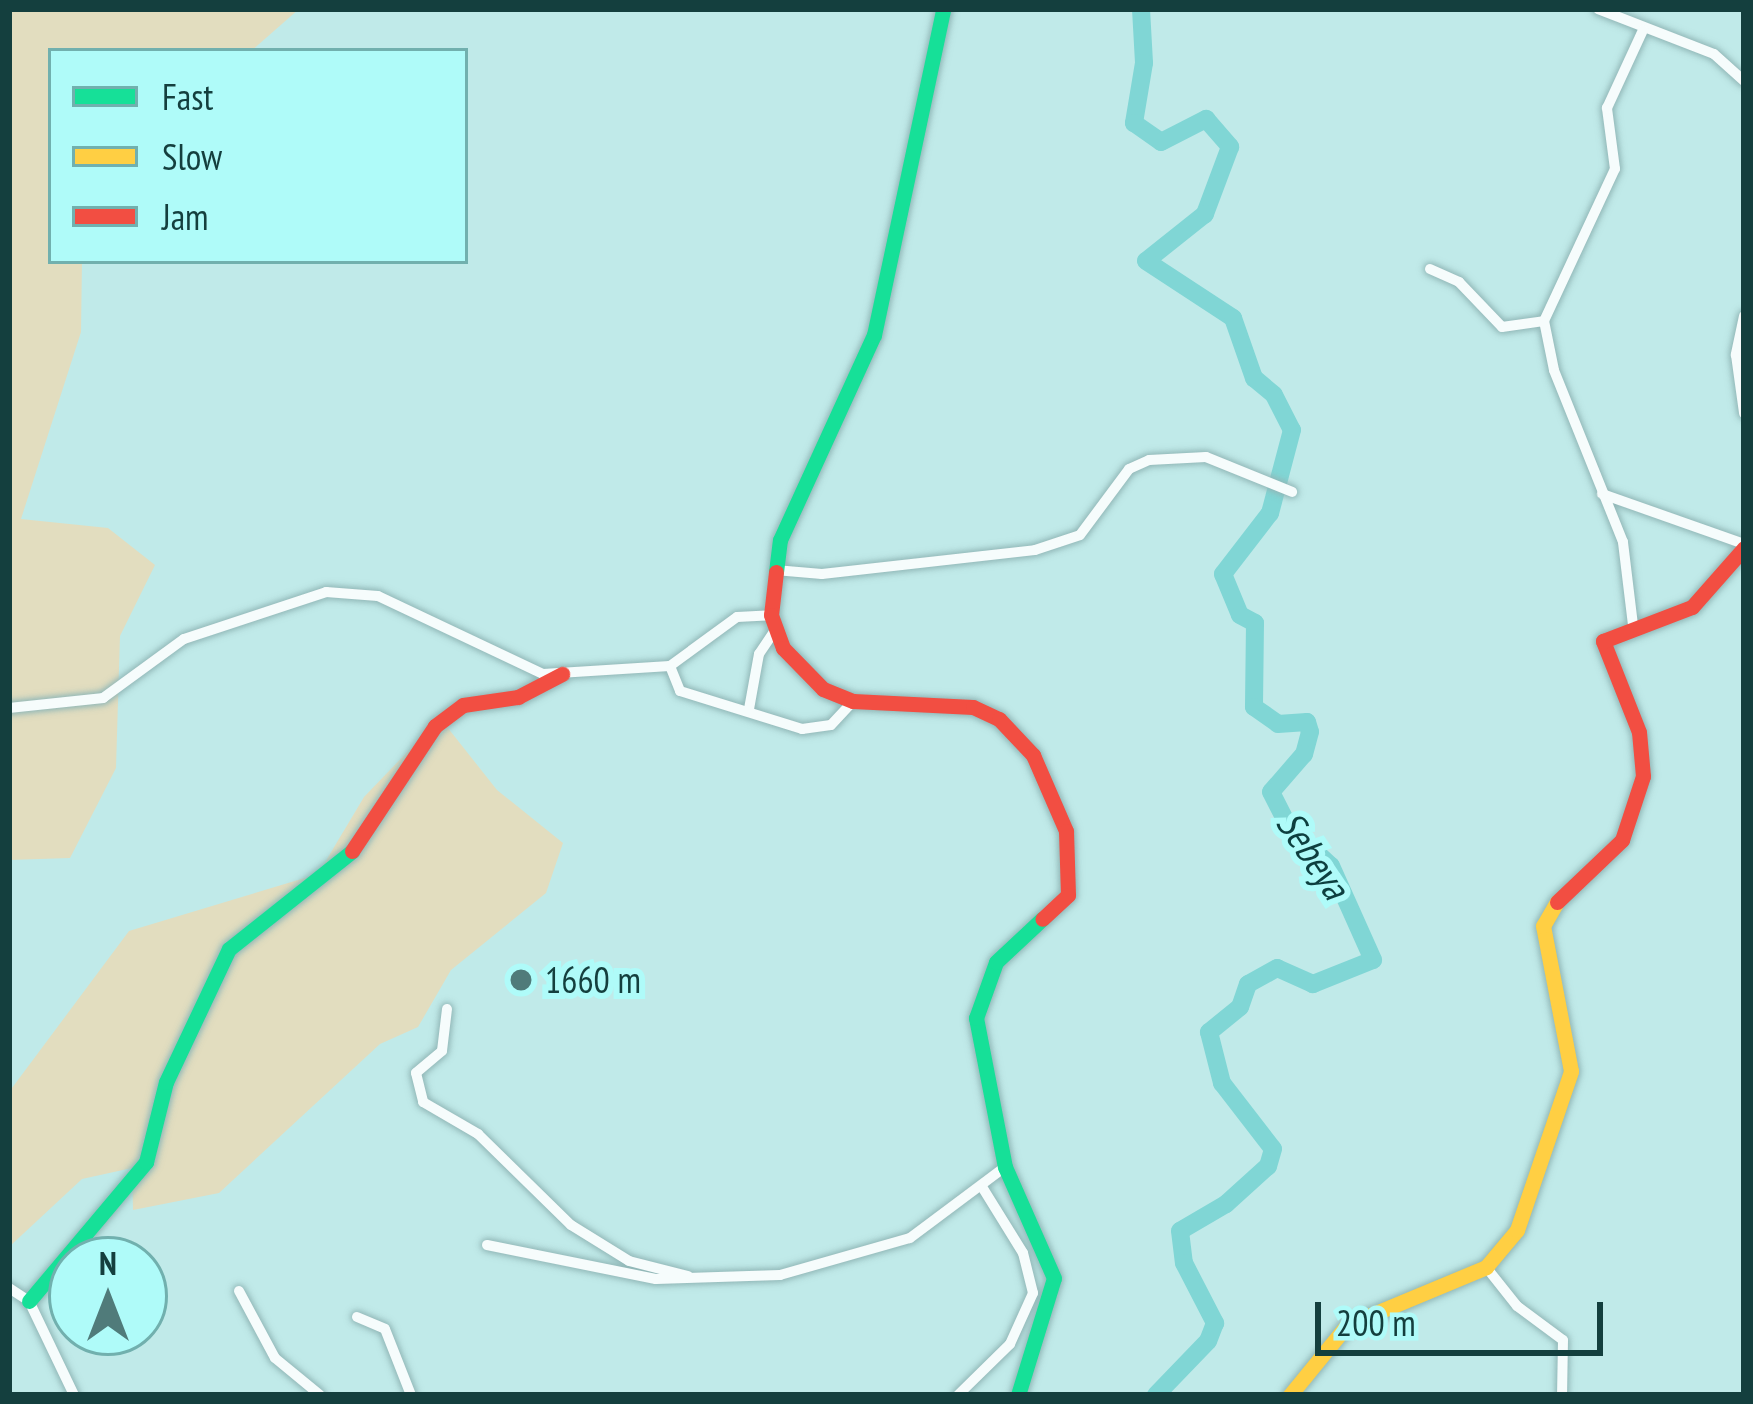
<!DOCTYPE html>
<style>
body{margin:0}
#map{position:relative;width:1753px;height:1404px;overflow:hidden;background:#c0eae9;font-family:"PT Sans Narrow",sans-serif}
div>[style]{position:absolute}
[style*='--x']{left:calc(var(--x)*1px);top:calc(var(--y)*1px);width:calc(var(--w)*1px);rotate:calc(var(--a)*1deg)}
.green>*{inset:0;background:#e2ddbf}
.river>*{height:18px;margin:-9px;padding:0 9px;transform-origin:9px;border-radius:9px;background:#80d6d5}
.roads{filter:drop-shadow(0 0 3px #91b7b7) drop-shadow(0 0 3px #91b7b7)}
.street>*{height:10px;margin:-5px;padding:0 5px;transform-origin:5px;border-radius:5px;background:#f6fcfc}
.fast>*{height:15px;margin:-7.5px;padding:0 7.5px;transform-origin:7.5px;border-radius:7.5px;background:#16e098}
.slow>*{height:15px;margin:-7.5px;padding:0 7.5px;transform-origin:7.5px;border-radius:7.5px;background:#ffcf43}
.jam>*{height:15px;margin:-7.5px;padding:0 7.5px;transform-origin:7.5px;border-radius:7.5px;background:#f24e42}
.dots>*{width:33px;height:33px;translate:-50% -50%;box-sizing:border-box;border:6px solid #affbf9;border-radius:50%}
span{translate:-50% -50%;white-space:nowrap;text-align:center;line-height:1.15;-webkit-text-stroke:12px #affbf9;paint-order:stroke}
.poi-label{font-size:36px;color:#143f3e}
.left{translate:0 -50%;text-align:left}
.water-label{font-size:39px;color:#0d3f3f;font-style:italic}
.frame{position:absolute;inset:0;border:12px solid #143f3e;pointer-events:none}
.legend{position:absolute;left:48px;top:48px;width:420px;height:216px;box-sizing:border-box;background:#affbf9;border:3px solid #71b0ae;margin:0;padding:15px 21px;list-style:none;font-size:36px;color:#143f3e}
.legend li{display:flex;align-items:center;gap:24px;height:60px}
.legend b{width:60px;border:3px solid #71b0ae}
.north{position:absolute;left:48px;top:1236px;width:120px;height:120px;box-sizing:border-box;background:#affbf9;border:3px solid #71b0ae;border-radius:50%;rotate:0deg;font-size:33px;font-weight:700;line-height:48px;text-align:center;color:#143f3e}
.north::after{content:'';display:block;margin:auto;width:42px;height:54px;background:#507b7a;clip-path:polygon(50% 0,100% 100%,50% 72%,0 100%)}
.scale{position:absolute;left:1315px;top:1302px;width:288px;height:54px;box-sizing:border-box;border:6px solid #143f3e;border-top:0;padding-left:15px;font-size:36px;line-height:42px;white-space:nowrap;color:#143f3e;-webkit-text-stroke:9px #affbf9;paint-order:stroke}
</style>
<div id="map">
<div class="green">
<i style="clip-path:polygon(9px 9px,299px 9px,251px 51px,51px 51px,51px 261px,82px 261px,81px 332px,21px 519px,108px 528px,155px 565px,120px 636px,116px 768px,70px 858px,9px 860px)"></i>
<i style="clip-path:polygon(440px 718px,497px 790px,563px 843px,546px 893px,451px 970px,418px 1027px,380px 1044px,219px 1193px,133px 1210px,132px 1168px,82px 1179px,9px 1247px,9px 1092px,129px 931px,318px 874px,364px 797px)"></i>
</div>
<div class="river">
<i style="--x:1141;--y:9;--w:54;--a:86.8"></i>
<i style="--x:1144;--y:63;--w:61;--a:99.5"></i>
<i style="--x:1134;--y:123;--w:33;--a:35"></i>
<i style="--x:1161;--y:142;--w:51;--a:-27.1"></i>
<i style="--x:1206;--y:119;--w:37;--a:49"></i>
<i style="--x:1230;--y:147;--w:72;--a:110.5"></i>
<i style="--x:1205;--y:214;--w:75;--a:141.5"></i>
<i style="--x:1146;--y:261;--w:104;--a:33.2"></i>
<i style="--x:1233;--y:318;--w:64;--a:70.7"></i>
<i style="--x:1254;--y:378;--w:26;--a:40"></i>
<i style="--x:1274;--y:395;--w:39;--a:63"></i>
<i style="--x:1292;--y:430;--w:86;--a:104.8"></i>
<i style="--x:1270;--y:513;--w:77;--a:127.6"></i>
<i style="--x:1223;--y:574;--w:44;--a:67.5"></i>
<i style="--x:1240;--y:615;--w:17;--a:28"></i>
<i style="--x:1255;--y:623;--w:84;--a:90.7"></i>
<i style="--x:1254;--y:707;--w:29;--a:35"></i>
<i style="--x:1278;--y:724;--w:29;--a:-4"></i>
<i style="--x:1307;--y:722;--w:10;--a:73"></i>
<i style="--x:1310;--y:732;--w:23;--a:105"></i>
<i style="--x:1304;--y:754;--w:50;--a:131"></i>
<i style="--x:1271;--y:792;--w:39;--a:63"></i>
<i style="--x:1289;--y:827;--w:57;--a:42.9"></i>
<i style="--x:1331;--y:866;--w:103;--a:65.9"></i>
<i style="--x:1373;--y:960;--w:65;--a:158.2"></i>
<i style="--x:1313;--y:984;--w:39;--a:-156"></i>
<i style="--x:1277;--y:968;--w:33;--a:151"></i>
<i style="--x:1248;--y:984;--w:24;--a:109"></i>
<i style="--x:1240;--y:1007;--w:40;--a:141"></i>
<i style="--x:1209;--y:1032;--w:53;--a:75.7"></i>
<i style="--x:1222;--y:1083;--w:83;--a:52.3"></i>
<i style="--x:1273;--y:1149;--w:18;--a:106"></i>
<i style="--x:1268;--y:1166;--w:57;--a:137.9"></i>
<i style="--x:1226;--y:1204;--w:53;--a:149.6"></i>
<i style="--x:1180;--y:1231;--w:32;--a:83"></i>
<i style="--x:1184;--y:1263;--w:68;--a:62.7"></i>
<i style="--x:1215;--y:1323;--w:19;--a:111"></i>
<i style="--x:1208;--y:1341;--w:75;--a:133.9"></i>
</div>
<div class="roads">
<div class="street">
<i style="--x:1598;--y:9;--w:124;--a:21.2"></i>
<i style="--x:1714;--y:54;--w:40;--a:42"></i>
<i style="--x:1430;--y:269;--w:32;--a:24"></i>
<i style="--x:1459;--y:282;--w:62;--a:46.3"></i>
<i style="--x:1502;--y:327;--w:42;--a:-8.1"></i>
<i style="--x:1744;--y:316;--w:40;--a:102"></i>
<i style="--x:1736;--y:355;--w:59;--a:82.1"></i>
<i style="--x:1602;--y:494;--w:151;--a:19.4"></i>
<i style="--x:775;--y:570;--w:47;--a:4.9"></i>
<i style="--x:822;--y:574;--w:214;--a:-6.4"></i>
<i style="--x:1035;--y:550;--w:47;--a:-18.4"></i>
<i style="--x:1080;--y:535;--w:82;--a:-53.4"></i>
<i style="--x:1129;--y:469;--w:22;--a:-24"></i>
<i style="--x:1149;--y:460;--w:57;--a:-3"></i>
<i style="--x:1206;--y:457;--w:93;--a:22.1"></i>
<i style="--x:1633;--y:625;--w:84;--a:-96.9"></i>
<i style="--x:1623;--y:542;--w:185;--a:-111.9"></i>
<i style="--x:1554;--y:370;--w:50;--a:-101.5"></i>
<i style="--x:1544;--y:321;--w:168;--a:-65"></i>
<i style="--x:1615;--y:169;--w:62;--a:-97.5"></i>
<i style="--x:1607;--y:108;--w:86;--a:-65.2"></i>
<i style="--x:670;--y:666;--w:27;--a:68"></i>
<i style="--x:680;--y:691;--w:128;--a:17.3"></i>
<i style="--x:802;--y:729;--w:29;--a:-8"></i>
<i style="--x:831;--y:725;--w:33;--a:-47"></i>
<i style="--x:9;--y:708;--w:95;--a:-6.1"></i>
<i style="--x:103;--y:698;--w:100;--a:-36.1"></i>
<i style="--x:184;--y:639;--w:150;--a:-18.3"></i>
<i style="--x:326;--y:592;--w:52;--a:4.4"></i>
<i style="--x:378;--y:596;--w:183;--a:25.3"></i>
<i style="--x:543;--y:674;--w:127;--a:-3.6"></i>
<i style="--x:670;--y:666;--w:83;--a:-36.2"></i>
<i style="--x:737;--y:617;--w:34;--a:-3"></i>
<i style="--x:749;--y:709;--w:56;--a:-79.7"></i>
<i style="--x:759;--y:654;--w:30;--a:-56"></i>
<i style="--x:447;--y:1009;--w:42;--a:96.8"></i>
<i style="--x:442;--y:1051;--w:34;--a:140"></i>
<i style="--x:416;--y:1073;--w:30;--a:76"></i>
<i style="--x:423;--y:1102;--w:64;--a:30.2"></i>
<i style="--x:478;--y:1134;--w:130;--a:44.4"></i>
<i style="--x:571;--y:1225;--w:68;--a:31.8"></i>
<i style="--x:629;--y:1261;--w:61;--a:14.3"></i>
<i style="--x:487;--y:1245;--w:172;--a:11.4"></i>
<i style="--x:656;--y:1279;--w:124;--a:-1.8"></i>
<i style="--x:780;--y:1275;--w:135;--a:-15.9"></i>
<i style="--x:910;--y:1238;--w:119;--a:-36.8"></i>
<i style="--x:1486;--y:1267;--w:50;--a:51.5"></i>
<i style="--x:1517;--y:1306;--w:57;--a:36.5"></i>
<i style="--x:1563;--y:1340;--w:55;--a:91"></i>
<i style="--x:9;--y:1288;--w:24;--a:33"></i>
<i style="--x:29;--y:1301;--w:104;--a:64.4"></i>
<i style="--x:239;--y:1291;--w:76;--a:61.8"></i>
<i style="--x:275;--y:1358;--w:58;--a:39.4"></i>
<i style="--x:357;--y:1317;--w:30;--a:23"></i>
<i style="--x:385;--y:1329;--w:71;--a:68.5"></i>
<i style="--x:958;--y:1395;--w:73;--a:-44.4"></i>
<i style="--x:1010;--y:1344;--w:56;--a:-65.7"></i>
<i style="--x:1033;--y:1293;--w:41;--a:-104"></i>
<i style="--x:1023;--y:1253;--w:78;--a:-121.8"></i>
</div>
<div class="fast">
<i style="--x:776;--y:572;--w:32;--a:-83"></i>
<i style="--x:780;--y:540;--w:226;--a:-65.4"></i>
<i style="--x:874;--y:335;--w:333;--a:-78"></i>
<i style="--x:29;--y:1301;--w:182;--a:-49.9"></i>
<i style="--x:146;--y:1162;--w:82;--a:-76"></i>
<i style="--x:166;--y:1082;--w:147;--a:-64.7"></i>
<i style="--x:229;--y:949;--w:157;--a:-38.5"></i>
<i style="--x:1018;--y:1395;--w:122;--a:-72.9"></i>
<i style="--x:1054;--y:1278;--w:121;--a:-113.8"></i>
<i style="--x:1005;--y:1167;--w:152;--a:-101"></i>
<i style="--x:976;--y:1018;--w:59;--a:-70.3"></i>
<i style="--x:996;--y:962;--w:63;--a:-43.1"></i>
</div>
<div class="slow">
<i style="--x:1290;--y:1395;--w:90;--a:-50.8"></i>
<i style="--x:1347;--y:1325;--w:151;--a:-22.6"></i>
<i style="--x:1486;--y:1267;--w:48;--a:-50"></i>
<i style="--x:1517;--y:1230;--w:168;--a:-71.2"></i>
<i style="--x:1571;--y:1071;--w:148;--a:-100.9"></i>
<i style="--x:1543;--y:926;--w:28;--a:-60"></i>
</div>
<div class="jam">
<i style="--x:776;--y:572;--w:43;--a:96.6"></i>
<i style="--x:771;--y:615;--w:35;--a:70"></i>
<i style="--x:783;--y:648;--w:57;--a:45.7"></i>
<i style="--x:823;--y:689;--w:32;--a:22"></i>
<i style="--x:853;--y:701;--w:120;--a:2.9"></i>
<i style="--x:973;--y:707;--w:29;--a:25"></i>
<i style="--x:999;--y:719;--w:50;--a:46.6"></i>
<i style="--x:1033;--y:755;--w:83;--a:66.5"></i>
<i style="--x:1066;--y:831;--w:64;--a:88.2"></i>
<i style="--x:1068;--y:895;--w:35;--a:137"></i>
<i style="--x:352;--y:851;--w:150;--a:-56.4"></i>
<i style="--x:435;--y:726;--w:35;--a:-37"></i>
<i style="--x:463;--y:705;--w:56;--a:-8.3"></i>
<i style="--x:518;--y:697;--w:50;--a:-27.6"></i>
<i style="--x:1557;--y:902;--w:90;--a:-43.6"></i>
<i style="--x:1622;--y:840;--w:67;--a:-71.8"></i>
<i style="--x:1643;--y:776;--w:44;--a:-95.2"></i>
<i style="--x:1639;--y:732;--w:98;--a:-111.6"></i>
<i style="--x:1603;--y:641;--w:95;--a:-20.9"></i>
<i style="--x:1692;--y:607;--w:79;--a:-48.6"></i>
</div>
</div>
<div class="dots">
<i style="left:521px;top:980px;background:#507b7a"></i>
</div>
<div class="poi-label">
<span class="left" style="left:545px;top:980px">1660 m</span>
</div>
<div class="water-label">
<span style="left:1313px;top:855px;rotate:56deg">Sebeya</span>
</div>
<div class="frame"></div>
<ul class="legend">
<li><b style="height:15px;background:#16e098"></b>Fast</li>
<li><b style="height:15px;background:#ffcf43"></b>Slow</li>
<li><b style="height:15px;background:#f24e42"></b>Jam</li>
</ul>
<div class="north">N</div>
<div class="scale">200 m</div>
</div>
